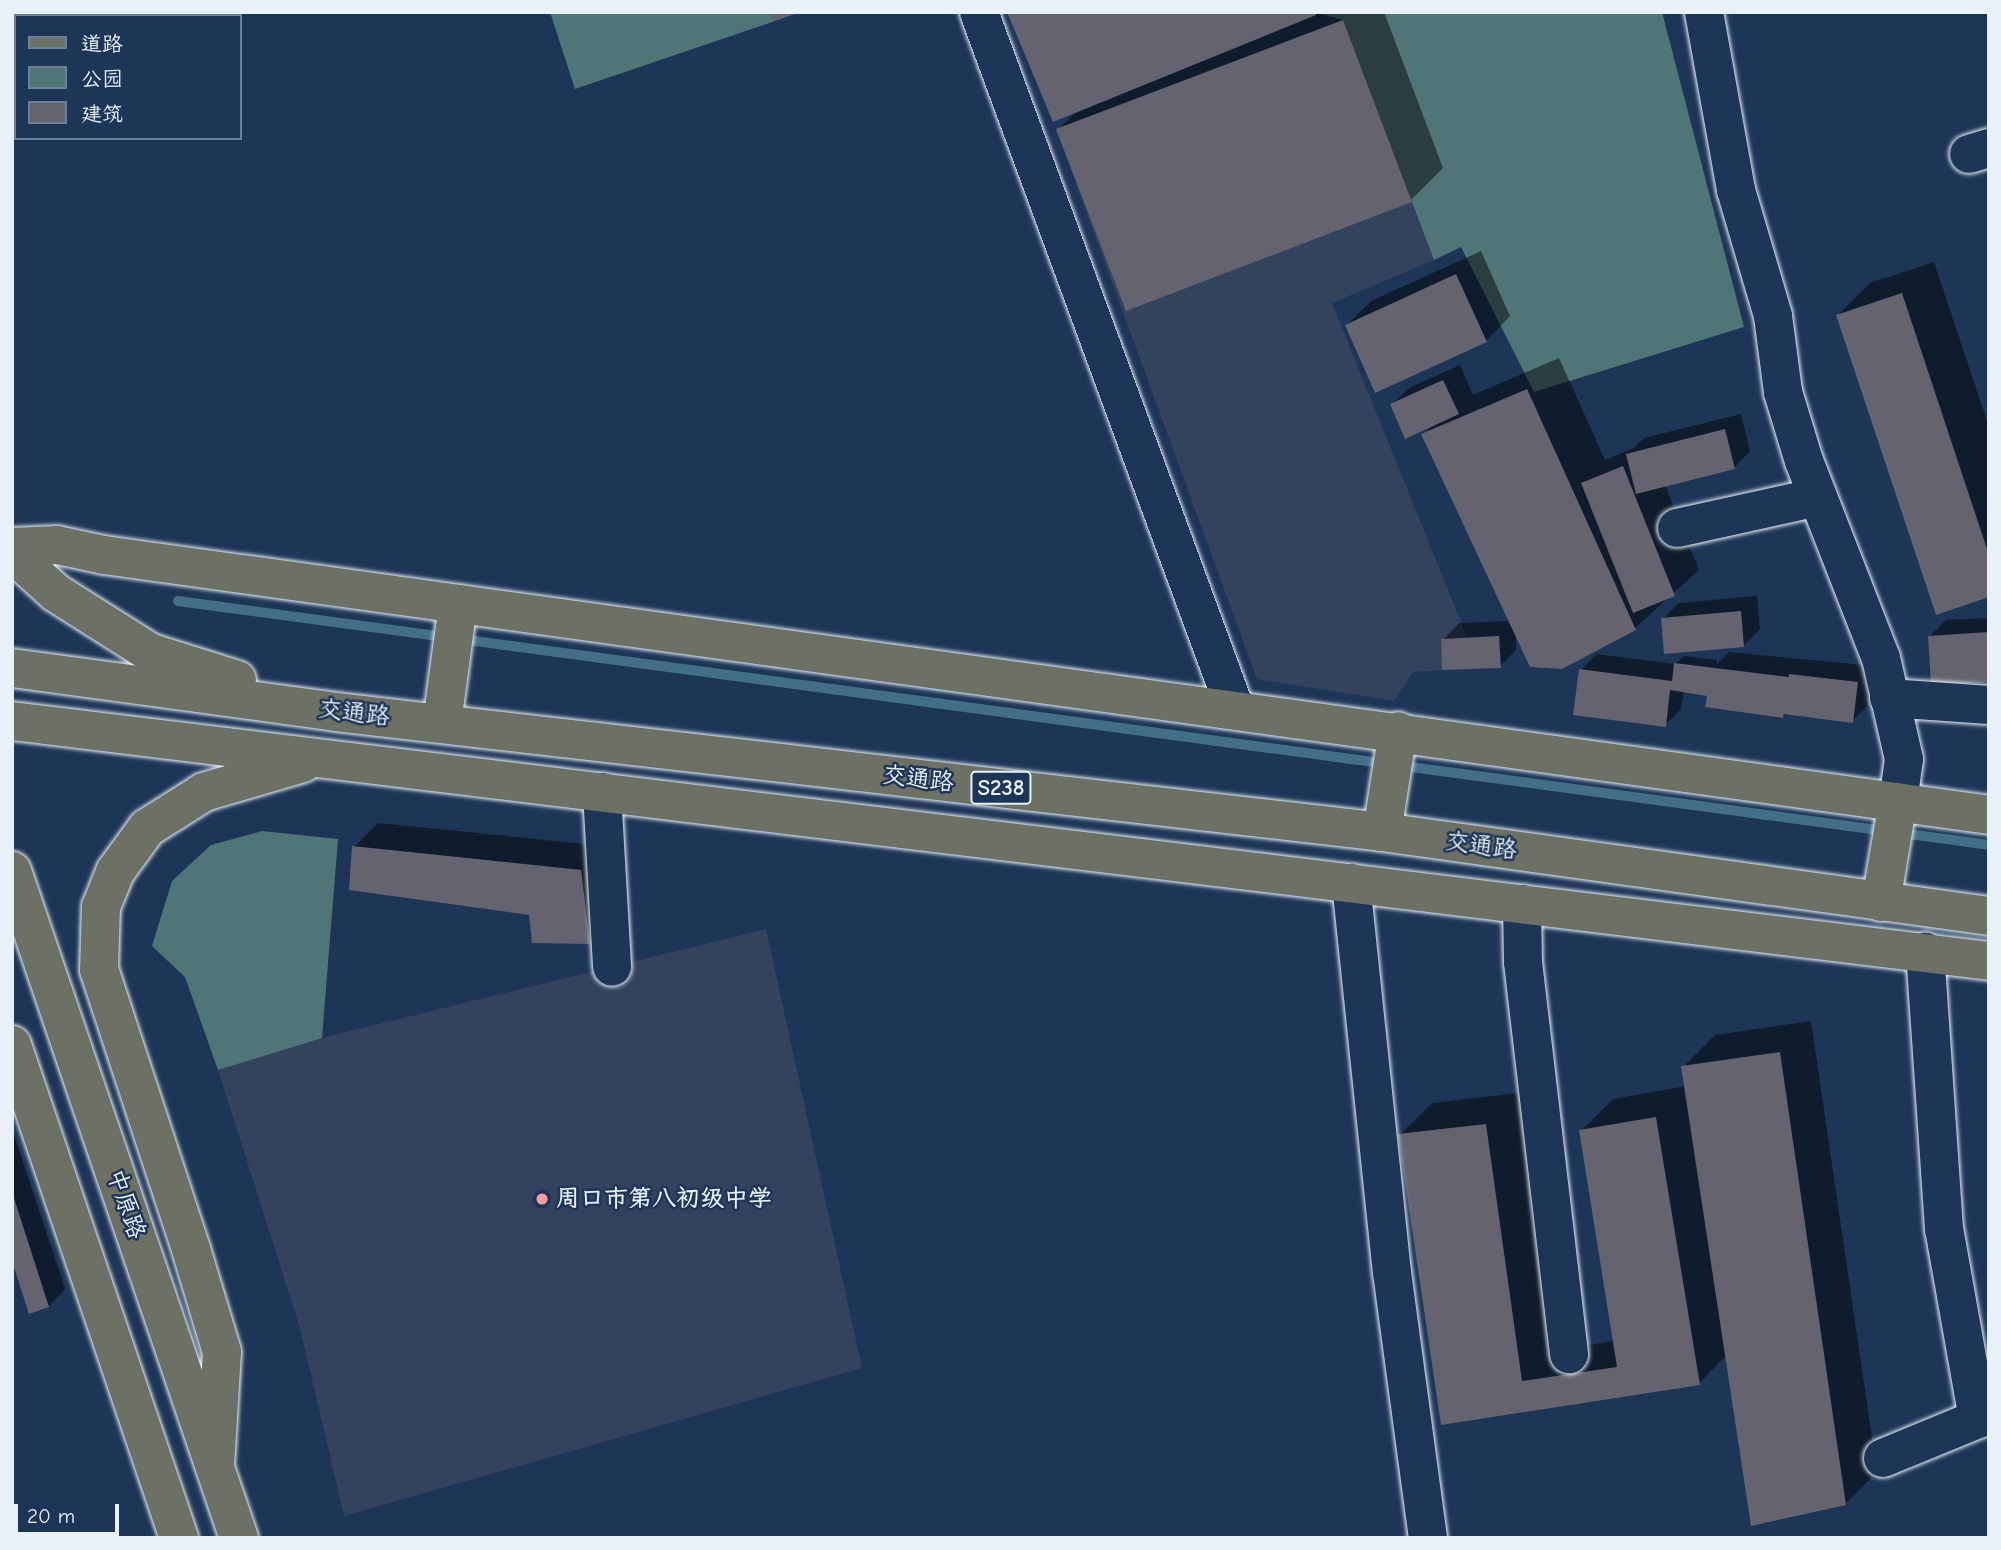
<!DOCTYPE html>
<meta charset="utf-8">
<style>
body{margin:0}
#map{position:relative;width:2001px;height:1550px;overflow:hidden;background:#1d3557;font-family:"Comic Neue","LXGW WenKai TC",sans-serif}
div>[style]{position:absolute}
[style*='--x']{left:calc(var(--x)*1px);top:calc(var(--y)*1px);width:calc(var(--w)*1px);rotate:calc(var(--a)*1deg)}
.built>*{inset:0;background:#33435e}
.green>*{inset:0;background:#507577}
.shadow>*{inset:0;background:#0007}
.stream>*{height:10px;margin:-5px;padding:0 5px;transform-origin:5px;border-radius:5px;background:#426e89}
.building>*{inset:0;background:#656370}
.roads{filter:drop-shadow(0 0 2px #e8f1f8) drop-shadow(0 0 2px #e8f1f8)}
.minor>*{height:38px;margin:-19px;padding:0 19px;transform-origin:19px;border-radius:19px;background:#1d3557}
.major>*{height:38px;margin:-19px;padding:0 19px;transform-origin:19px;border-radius:19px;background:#6c7065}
.dots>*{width:19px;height:19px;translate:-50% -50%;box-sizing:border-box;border:4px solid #1d3557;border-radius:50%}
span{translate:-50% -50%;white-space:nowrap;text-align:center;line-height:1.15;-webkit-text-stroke:5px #1d3557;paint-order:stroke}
.shield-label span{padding:2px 5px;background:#1d3557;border:2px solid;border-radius:5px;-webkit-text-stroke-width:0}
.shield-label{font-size:23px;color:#e8f1f8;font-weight:700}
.street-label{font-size:24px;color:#e8f1f8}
.poi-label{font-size:24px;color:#e8f1f8;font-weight:700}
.left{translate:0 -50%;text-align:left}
.frame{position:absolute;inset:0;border:14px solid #e8f1f8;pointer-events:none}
.legend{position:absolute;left:14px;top:14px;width:228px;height:126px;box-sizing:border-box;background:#1d3557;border:2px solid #6e8097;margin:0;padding:9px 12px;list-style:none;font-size:21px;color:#e8f1f8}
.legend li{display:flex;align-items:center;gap:14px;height:35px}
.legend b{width:35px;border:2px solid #6e8097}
.scale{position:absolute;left:14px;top:1504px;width:105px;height:32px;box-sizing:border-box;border:4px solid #e8f1f8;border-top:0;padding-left:9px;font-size:21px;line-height:24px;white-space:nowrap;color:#e8f1f8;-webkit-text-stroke:5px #1d3557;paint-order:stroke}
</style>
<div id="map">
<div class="built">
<i style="clip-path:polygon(1343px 20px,1434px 260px,1332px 303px,1467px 637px,1441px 639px,1442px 670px,1413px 672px,1394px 701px,1257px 679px,1056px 129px)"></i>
<i style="clip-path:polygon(766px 929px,862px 1368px,344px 1516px,300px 1328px,218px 1070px,293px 1045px)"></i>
</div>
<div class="green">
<i style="clip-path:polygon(550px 12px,771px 12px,775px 21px,575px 89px)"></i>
<i style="clip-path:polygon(1315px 12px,1662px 12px,1744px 327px,1534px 392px,1461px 247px,1434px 260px,1343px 20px)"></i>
<i style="clip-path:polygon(262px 831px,338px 839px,322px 1038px,218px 1070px,185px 977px,152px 946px,172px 881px,211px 845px)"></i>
</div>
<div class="shadow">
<i style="clip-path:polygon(1009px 12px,1384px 12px,1443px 168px,1411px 200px,1059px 129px,1078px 110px)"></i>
<i style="clip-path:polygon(1481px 251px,1510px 316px,1486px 341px,1347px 325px,1371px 301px)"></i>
<i style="clip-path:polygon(1934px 262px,1989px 427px,1989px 595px,1838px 315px,1870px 283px)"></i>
<i style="clip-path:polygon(1559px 358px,1605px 460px,1634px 448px,1644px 438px,1741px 414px,1750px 451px,1734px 468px,1665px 485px,1699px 570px,1635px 628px,1516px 631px,1516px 650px,1500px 666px,1443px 640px,1459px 623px,1511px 621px,1423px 435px,1433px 425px,1392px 404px,1409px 388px,1460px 365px,1473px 395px)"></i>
<i style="clip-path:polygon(1757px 596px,1760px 629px,1743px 646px,1663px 619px,1679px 603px)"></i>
<i style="clip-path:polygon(1989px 618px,1989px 680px,1930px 636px,1946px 620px)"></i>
<i style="clip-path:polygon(1729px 652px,1873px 666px,1869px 704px,1852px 721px,1787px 713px,1783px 716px,1710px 690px,1684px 690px,1681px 709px,1665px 725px,1581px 670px,1597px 654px,1675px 664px,1684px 656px,1717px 660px,1717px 664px)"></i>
<i style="clip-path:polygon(378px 823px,605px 846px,613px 918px,589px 942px,531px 913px,354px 847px)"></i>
<i style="clip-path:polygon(1811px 1021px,1877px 1472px,1845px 1504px,1727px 1355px,1699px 1383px,1442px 1423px,1400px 1135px,1432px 1103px,1518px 1093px,1554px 1350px,1614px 1341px,1581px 1131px,1613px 1099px,1686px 1086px,1683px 1067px,1715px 1035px)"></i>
<i style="clip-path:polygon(12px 1129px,65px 1289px,49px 1306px,12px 1255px)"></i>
</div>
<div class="stream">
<i style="--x:178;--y:601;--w:1827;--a:7.67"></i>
</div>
<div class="building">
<i style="clip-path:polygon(771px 12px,798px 12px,798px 13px,775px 21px)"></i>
<i style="clip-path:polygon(1007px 12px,1315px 12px,1316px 15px,1053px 122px)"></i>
<i style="clip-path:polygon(1343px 20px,1412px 202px,1126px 311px,1056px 129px)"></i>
<i style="clip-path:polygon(1456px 274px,1487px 342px,1375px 393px,1345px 325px)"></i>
<i style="clip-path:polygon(1902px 293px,1989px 555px,1989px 597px,1936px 615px,1836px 315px)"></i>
<i style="clip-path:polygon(1443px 380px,1459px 414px,1405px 439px,1390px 404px)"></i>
<i style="clip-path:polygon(1527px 389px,1636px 630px,1562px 669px,1530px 667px,1421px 434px)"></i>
<i style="clip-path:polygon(1725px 429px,1735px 469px,1636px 494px,1626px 454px)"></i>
<i style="clip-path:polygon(1623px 466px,1675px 596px,1633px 613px,1581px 483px)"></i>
<i style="clip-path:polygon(1741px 611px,1744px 647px,1664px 654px,1661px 618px)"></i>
<i style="clip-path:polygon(1989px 632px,1989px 682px,1931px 685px,1928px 636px)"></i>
<i style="clip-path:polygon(1499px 636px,1501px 668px,1442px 670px,1441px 639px)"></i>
<i style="clip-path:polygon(1674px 663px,1789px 677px,1789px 674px,1858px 682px,1853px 723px,1784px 714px,1783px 718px,1705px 707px,1707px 696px,1670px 690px,1666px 727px,1573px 715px,1579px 669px,1672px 681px)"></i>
<i style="clip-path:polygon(352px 846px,581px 870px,590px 944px,532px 943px,529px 915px,349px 890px)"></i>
<i style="clip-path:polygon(1780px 1052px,1846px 1505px,1751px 1526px,1681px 1066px)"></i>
<i style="clip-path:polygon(1656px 1117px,1700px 1385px,1441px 1425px,1398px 1134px,1486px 1124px,1522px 1381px,1617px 1367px,1579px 1130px)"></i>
<i style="clip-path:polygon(13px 1195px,49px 1307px,29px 1314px,12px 1261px)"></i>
</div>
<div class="roads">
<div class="minor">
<i style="--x:979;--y:12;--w:743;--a:69.83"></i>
<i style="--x:1704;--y:12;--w:181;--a:79.8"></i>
<i style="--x:1736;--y:190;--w:131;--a:73.6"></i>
<i style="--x:1773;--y:316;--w:77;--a:82.5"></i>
<i style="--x:1783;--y:392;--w:72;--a:73.1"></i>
<i style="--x:1804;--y:461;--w:212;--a:68.7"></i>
<i style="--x:1881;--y:658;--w:104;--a:77.2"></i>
<i style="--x:1904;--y:759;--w:43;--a:97.9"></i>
<i style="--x:1969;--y:154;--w:21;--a:-17"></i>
<i style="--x:1677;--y:528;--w:144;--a:-12.4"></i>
<i style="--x:1889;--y:698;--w:100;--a:4"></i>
<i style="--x:602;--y:792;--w:175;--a:86.7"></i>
<i style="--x:1351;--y:883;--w:391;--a:84"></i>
<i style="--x:1392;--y:1272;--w:268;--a:82.3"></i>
<i style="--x:1522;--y:904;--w:58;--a:89"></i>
<i style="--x:1523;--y:962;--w:395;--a:83.3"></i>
<i style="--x:1883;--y:1458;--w:103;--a:-22.3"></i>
<i style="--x:1978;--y:1419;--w:193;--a:-100.1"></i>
<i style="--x:1944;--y:1229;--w:278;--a:-93.9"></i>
</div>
<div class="major">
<i style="--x:12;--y:547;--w:45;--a:-2.5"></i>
<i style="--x:57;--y:545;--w:48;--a:12"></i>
<i style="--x:104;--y:555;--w:1903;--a:7.85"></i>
<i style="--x:12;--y:553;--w:59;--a:42.3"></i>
<i style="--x:56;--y:593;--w:112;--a:32.3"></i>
<i style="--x:151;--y:653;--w:90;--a:17.4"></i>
<i style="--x:12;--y:668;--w:327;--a:7.7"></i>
<i style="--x:336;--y:712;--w:1053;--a:6.54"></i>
<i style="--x:1382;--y:832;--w:613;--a:7.88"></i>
<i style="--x:12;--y:721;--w:1992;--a:6.92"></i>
<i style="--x:442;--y:723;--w:120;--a:-82.3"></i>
<i style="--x:1382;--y:832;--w:102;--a:-81"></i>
<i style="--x:12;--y:871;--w:705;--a:71.21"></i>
<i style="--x:1881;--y:902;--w:101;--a:-80.4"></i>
<i style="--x:12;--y:1045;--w:521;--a:71.29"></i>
<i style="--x:215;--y:1466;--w:114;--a:-86.5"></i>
<i style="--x:222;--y:1352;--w:108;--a:-106.8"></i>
<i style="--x:191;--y:1249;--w:294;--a:-108.2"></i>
<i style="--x:99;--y:970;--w:63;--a:-88.2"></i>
<i style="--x:101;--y:907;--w:38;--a:-68"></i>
<i style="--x:115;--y:872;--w:54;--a:-54"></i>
<i style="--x:147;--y:828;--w:67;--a:-32.3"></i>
<i style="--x:204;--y:792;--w:103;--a:-16.3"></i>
</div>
</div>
<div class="dots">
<i style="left:542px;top:1199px;background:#ff9aa2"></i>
</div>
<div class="shield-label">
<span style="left:1001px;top:788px">S238</span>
</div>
<div class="street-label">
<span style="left:354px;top:713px;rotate:7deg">交通路</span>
<span style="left:918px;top:779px;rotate:7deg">交通路</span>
<span style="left:1481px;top:846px;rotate:8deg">交通路</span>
<span style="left:126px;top:1204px;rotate:71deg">中原路</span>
</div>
<div class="poi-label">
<span class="left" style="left:556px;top:1199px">周口市第八初级中学</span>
</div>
<div class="frame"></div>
<ul class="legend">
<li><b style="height:9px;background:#6c7065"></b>道路</li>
<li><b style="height:19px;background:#507577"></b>公园</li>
<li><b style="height:19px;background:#656370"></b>建筑</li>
</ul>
<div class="scale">20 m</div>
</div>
